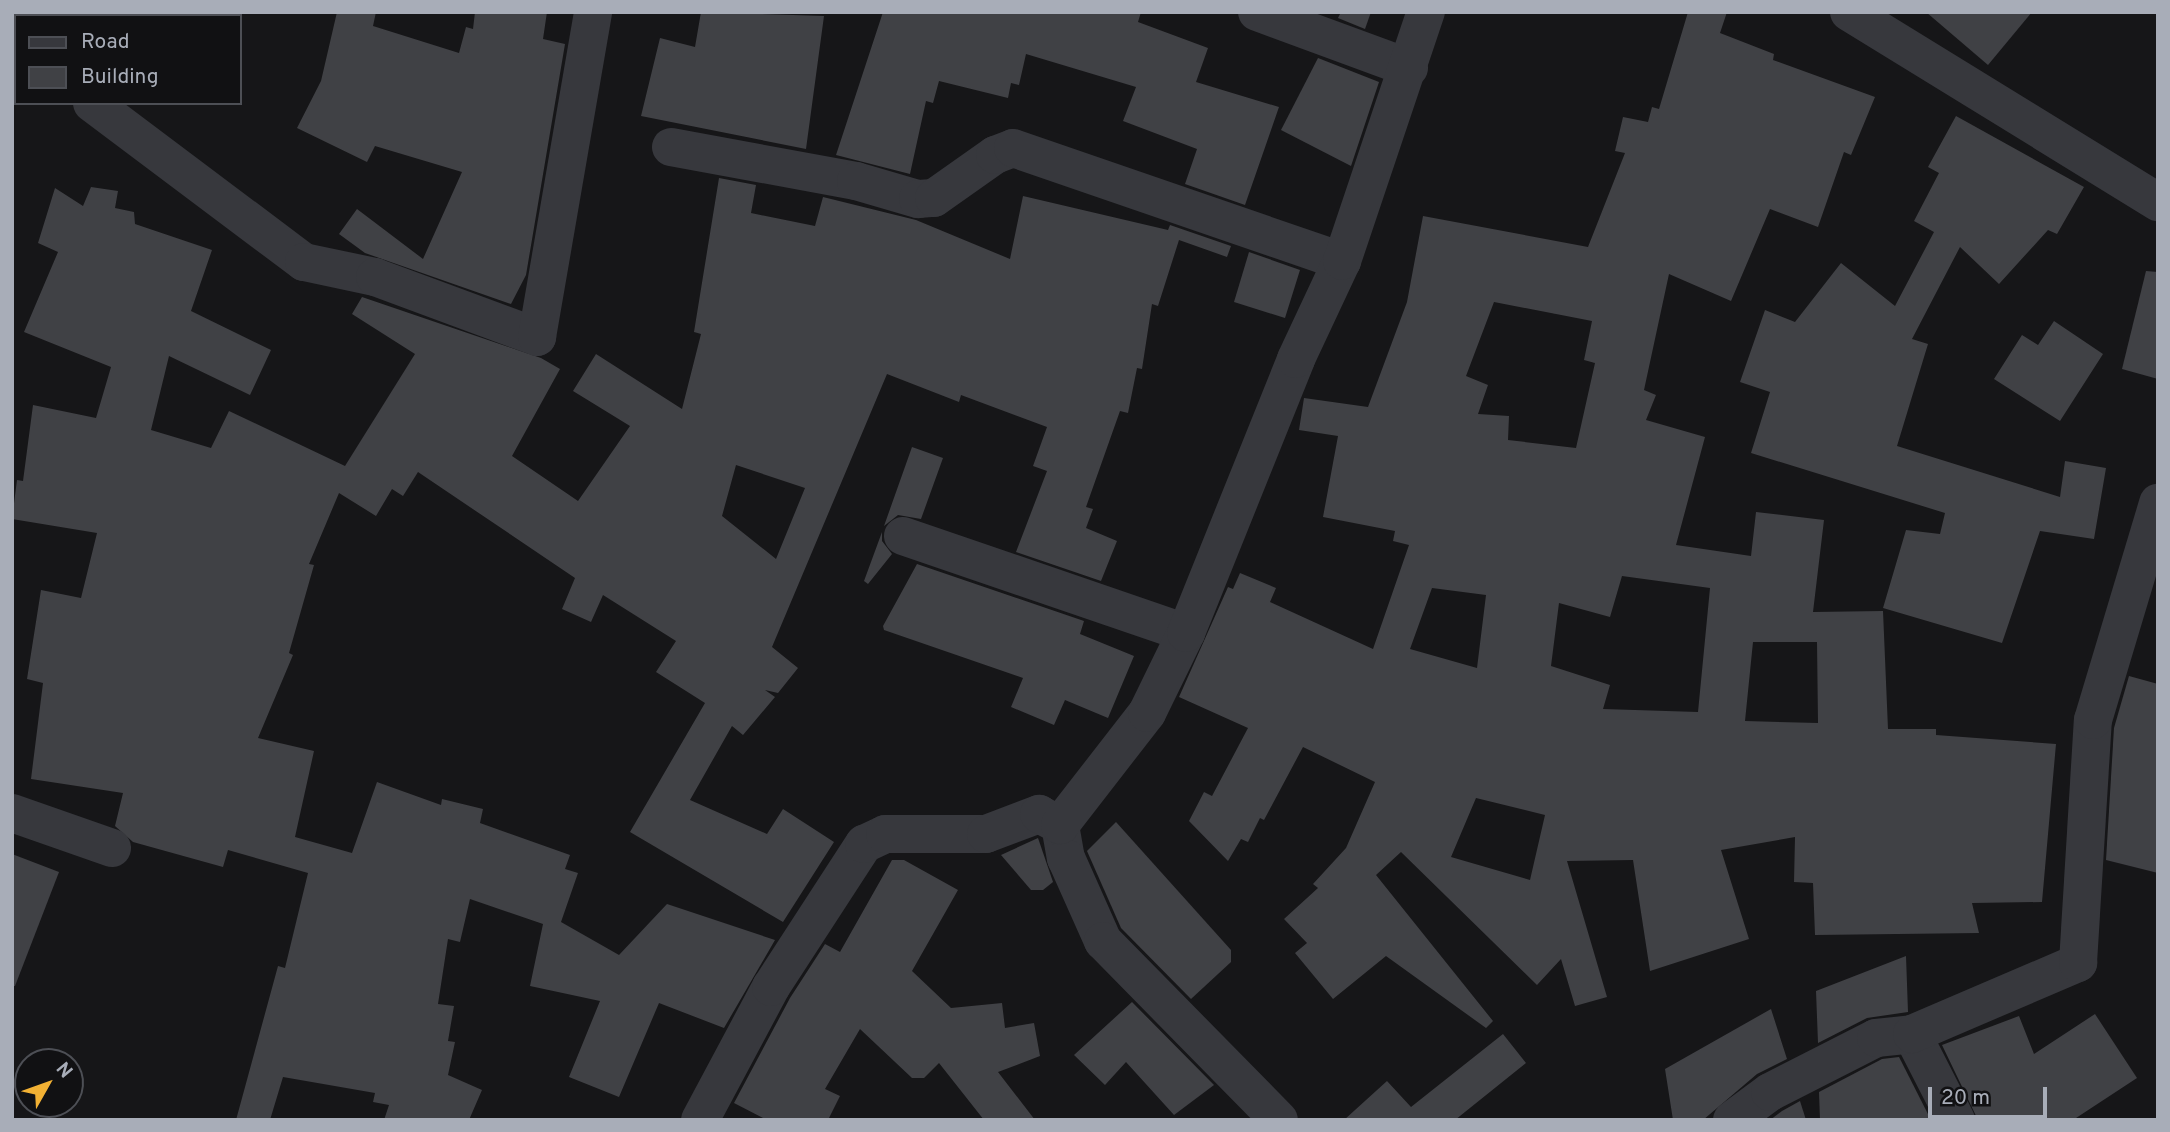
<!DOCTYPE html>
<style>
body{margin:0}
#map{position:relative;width:2170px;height:1132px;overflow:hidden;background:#161618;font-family:Overpass,sans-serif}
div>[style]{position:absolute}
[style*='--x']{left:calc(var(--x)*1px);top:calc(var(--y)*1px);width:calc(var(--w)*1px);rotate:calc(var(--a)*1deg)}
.building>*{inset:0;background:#404145}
.minor>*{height:38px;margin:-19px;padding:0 19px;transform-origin:19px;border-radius:19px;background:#37383d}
span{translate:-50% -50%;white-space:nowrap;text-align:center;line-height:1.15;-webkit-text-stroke:6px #111113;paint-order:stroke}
.frame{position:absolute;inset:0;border:14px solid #a8adb8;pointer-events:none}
.legend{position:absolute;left:14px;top:14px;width:228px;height:91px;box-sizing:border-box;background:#111113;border:2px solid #4d4f55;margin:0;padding:9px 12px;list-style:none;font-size:21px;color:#a8adb8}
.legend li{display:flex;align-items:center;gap:14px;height:35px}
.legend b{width:35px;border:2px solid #4d4f55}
.north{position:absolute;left:14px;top:1048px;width:70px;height:70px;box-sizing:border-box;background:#111113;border:2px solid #4d4f55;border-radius:50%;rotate:50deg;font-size:19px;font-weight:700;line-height:28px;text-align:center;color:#a8adb8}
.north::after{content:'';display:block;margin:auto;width:24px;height:32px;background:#f2b134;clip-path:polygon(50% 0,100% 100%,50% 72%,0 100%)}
.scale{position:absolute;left:1928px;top:1087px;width:119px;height:32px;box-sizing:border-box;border:4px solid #a8adb8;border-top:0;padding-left:9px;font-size:21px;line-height:24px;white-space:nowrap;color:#a8adb8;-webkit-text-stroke:5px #111113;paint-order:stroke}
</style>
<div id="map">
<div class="building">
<i style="clip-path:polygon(337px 12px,376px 12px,373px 26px,459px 53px,466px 27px,473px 29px,475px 12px,547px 12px,543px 39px,565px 44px,526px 275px,511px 304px,365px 253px,339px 234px,357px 209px,423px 259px,462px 172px,375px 146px,367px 162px,297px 128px,321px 81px)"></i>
<i style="clip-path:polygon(701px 12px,824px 16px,806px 149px,641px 116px,660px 38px,695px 47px)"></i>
<i style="clip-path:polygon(883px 12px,1141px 12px,1138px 22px,1208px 48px,1196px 82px,1279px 107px,1245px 205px,1185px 184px,1197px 149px,1123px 121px,1136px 87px,1026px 54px,1019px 85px,1011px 83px,1008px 98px,939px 81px,933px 103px,926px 101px,910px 174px,836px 155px)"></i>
<i style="clip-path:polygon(1341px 12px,1371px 12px,1365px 29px,1338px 18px)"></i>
<i style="clip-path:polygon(evenodd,1688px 12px,1727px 12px,1720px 33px,1774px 54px,1773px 60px,1875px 97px,1851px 155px,1844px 152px,1818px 227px,1770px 209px,1731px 301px,1669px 274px,1644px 390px,1656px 395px,1646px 420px,1705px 437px,1676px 545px,1751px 556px,1756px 512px,1824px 520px,1813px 612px,1883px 611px,1888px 729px,1936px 729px,1936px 735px,2056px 744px,2042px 902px,1972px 903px,1979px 933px,1815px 935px,1813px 883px,1794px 882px,1795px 837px,1721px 850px,1749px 939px,1650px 971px,1633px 860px,1567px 861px,1607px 997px,1575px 1006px,1561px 959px,1537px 985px,1401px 852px,1376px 875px,1493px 1021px,1486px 1028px,1386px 956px,1333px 999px,1295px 953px,1307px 943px,1284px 919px,1318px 888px,1313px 884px,1346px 848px,1375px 782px,1303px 747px,1264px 820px,1260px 818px,1248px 842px,1241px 839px,1228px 861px,1189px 821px,1204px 792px,1212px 796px,1248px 728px,1179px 697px,1228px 587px,1233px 589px,1240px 573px,1276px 588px,1270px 602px,1373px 649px,1409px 545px,1393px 541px,1395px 531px,1323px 517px,1338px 436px,1299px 430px,1304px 398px,1368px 407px,1407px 302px,1423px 216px,1588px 247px,1625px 153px,1615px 151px,1623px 117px,1648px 122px,1652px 107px,1659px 109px,1688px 12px,1494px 302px,1592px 321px,1584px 360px,1595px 363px,1576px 448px,1508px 440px,1509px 416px,1478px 414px,1488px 385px,1466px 376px,1494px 302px,1688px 12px,1622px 576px,1710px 588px,1698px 712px,1603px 709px,1610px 685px,1551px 666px,1559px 603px,1610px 617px,1622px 576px,1688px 12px,1432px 588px,1486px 595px,1477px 668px,1410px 649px,1432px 588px,1688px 12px,1753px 642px,1817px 642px,1818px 723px,1745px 721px,1753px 642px,1688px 12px,1476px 798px,1545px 815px,1530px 880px,1451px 857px,1476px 798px)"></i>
<i style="clip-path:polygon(1926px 12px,2032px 12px,1988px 65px)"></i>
<i style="clip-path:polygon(1318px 58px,1379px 82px,1351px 166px,1281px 130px)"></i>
<i style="clip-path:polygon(1956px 116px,2084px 187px,2057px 234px,2048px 230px,1999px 284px,1960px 247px,1912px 339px,1928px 344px,1897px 446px,2060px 497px,2065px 461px,2106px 468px,2094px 539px,2040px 531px,2002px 643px,1883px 608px,1906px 530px,1940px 534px,1945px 513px,1751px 453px,1770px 392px,1740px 382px,1765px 310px,1795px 322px,1841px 263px,1895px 306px,1934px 232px,1914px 221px,1939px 173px,1928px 167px)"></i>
<i style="clip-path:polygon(evenodd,719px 178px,756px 185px,751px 213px,815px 226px,823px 197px,916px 220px,1010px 259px,1023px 196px,1168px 230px,1170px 225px,1231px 246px,1227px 257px,1179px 240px,1158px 306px,1152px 304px,1142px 369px,1137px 368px,1128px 413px,1120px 411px,1086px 507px,1093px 509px,1086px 528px,1117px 541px,1101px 581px,1016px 552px,1047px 471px,1033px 466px,1047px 427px,961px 395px,959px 402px,887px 374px,772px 647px,798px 668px,778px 693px,765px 690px,775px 697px,743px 735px,732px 726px,690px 800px,767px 834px,783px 809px,834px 842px,783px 922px,630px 832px,705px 703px,656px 672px,676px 641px,603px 595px,591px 622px,562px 609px,575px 578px,418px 472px,403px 496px,392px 489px,376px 516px,339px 493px,309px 564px,314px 565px,289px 653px,293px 655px,258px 738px,314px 751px,295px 837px,352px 853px,377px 782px,441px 805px,442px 799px,483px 809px,480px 823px,570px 855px,565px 869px,578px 873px,561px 922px,619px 955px,667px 904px,775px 940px,724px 1028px,659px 1003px,619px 1097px,569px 1077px,600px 1001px,530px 986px,543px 924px,470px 899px,460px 942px,448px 939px,438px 1004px,454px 1006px,448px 1041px,455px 1042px,448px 1075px,482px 1090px,469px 1120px,384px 1120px,389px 1105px,373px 1102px,375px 1093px,283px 1077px,270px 1120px,236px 1120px,278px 966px,285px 968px,308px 873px,228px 850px,223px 867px,133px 842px,115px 826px,123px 793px,31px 779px,43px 683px,27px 679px,41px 590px,81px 598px,97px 533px,12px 519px,17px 480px,23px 481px,33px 405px,96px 418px,111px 367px,24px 332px,58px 252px,38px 243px,55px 188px,83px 206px,91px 187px,118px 191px,115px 208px,134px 212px,135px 224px,212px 250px,191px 311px,271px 350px,250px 395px,169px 356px,151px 430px,211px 448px,229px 411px,345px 466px,415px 354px,352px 314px,362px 297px,541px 358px,560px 369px,512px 456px,578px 501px,630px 426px,573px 391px,596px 354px,682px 409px,701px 334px,694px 332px,719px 178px,736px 465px,805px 488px,776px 559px,722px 516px,736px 465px)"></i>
<i style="clip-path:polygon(1249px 252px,1300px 270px,1285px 318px,1234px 302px)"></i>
<i style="clip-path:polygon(2146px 271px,2158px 272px,2158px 379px,2122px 369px)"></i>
<i style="clip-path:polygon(2054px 321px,2103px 354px,2060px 421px,1994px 379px,2022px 335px,2038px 345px)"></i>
<i style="clip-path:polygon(912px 447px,943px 458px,921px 519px,898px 515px,884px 526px)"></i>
<i style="clip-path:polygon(882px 532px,882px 541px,892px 554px,868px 584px,864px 581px)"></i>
<i style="clip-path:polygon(917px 564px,1084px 621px,1080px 634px,1134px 656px,1108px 718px,1065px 700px,1054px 725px,1011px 707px,1023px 678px,884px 630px,883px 626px)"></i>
<i style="clip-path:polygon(2129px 676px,2158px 684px,2158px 873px,2106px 860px,2114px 728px)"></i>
<i style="clip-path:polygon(1116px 822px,1231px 950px,1231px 962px,1191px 999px,1121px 928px,1087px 851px)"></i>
<i style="clip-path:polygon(1038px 838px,1053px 882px,1043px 890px,1031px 890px,1001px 855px)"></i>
<i style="clip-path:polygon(12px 854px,59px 872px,15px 986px,12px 986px)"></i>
<i style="clip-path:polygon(892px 860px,904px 860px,958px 890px,912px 971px,951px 1008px,1002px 1003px,1005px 1028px,1034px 1023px,1040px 1056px,998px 1072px,1035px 1120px,984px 1120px,939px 1063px,924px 1078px,912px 1078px,860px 1029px,825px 1089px,840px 1096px,828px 1120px,767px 1120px,734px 1103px,790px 998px,825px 944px,840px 952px)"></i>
<i style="clip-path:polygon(1906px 956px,1908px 1012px,1867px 1018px,1818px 1043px,1816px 991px)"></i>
<i style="clip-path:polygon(1132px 1002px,1214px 1085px,1174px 1115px,1126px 1062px,1105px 1085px,1074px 1055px)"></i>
<i style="clip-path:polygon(1771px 1009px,1787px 1059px,1757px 1074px,1703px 1120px,1673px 1120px,1665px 1069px)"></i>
<i style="clip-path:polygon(2095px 1014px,2137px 1078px,2073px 1120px,1978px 1120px,1942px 1045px,2019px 1016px,2034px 1054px)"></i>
<i style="clip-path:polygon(1503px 1034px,1526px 1063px,1455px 1120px,1344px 1120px,1387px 1081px,1411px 1107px)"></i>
<i style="clip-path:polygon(1899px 1057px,1931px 1120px,1820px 1120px,1819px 1092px,1882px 1059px)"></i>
<i style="clip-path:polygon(1800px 1101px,1806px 1120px,1770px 1120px,1782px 1111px)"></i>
</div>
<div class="minor">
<i style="--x:1257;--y:12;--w:162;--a:20.2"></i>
<i style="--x:1849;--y:12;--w:363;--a:31.6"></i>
<i style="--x:12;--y:23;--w:7;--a:-56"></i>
<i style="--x:92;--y:103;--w:265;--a:36.9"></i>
<i style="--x:304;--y:262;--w:73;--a:11.9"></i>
<i style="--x:375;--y:277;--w:173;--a:20.3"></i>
<i style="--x:537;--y:337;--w:330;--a:-80.2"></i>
<i style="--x:671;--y:147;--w:188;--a:10.4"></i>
<i style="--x:856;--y:181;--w:65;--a:16.2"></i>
<i style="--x:918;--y:199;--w:16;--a:-4"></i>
<i style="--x:934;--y:198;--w:75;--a:-35.2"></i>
<i style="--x:995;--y:155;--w:19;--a:-21"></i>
<i style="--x:1013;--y:148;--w:348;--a:19"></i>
<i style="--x:903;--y:536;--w:299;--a:18.9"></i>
<i style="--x:12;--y:813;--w:106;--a:19.3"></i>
<i style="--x:1060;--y:825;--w:34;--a:80"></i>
<i style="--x:1066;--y:858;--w:91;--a:66"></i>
<i style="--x:1103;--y:941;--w:251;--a:45.5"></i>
<i style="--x:1912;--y:1034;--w:97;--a:62.9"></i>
<i style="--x:700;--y:1120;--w:151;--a:-61.9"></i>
<i style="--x:771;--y:987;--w:171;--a:-57"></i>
<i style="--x:864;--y:844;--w:23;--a:-25"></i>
<i style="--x:885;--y:834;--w:101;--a:0"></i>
<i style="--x:986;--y:834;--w:57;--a:-20.7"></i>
<i style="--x:1039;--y:814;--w:24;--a:28"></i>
<i style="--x:1060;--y:825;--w:142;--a:-52.2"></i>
<i style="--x:1147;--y:713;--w:89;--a:-64"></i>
<i style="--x:1186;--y:633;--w:295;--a:-68.1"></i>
<i style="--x:1296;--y:359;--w:108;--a:-64.9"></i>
<i style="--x:1342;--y:261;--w:263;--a:-71.4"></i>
<i style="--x:1732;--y:1120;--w:47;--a:-36.4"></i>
<i style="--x:1770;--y:1092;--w:119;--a:-27"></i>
<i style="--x:1876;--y:1038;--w:36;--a:-6"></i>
<i style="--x:1912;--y:1034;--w:181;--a:-23.2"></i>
<i style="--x:2078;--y:963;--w:243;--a:-86.5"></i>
<i style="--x:2093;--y:720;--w:227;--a:-73.3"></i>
</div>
<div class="frame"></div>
<ul class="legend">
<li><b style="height:9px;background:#37383d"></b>Road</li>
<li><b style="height:19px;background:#404145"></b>Building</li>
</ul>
<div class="north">N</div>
<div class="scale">20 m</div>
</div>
